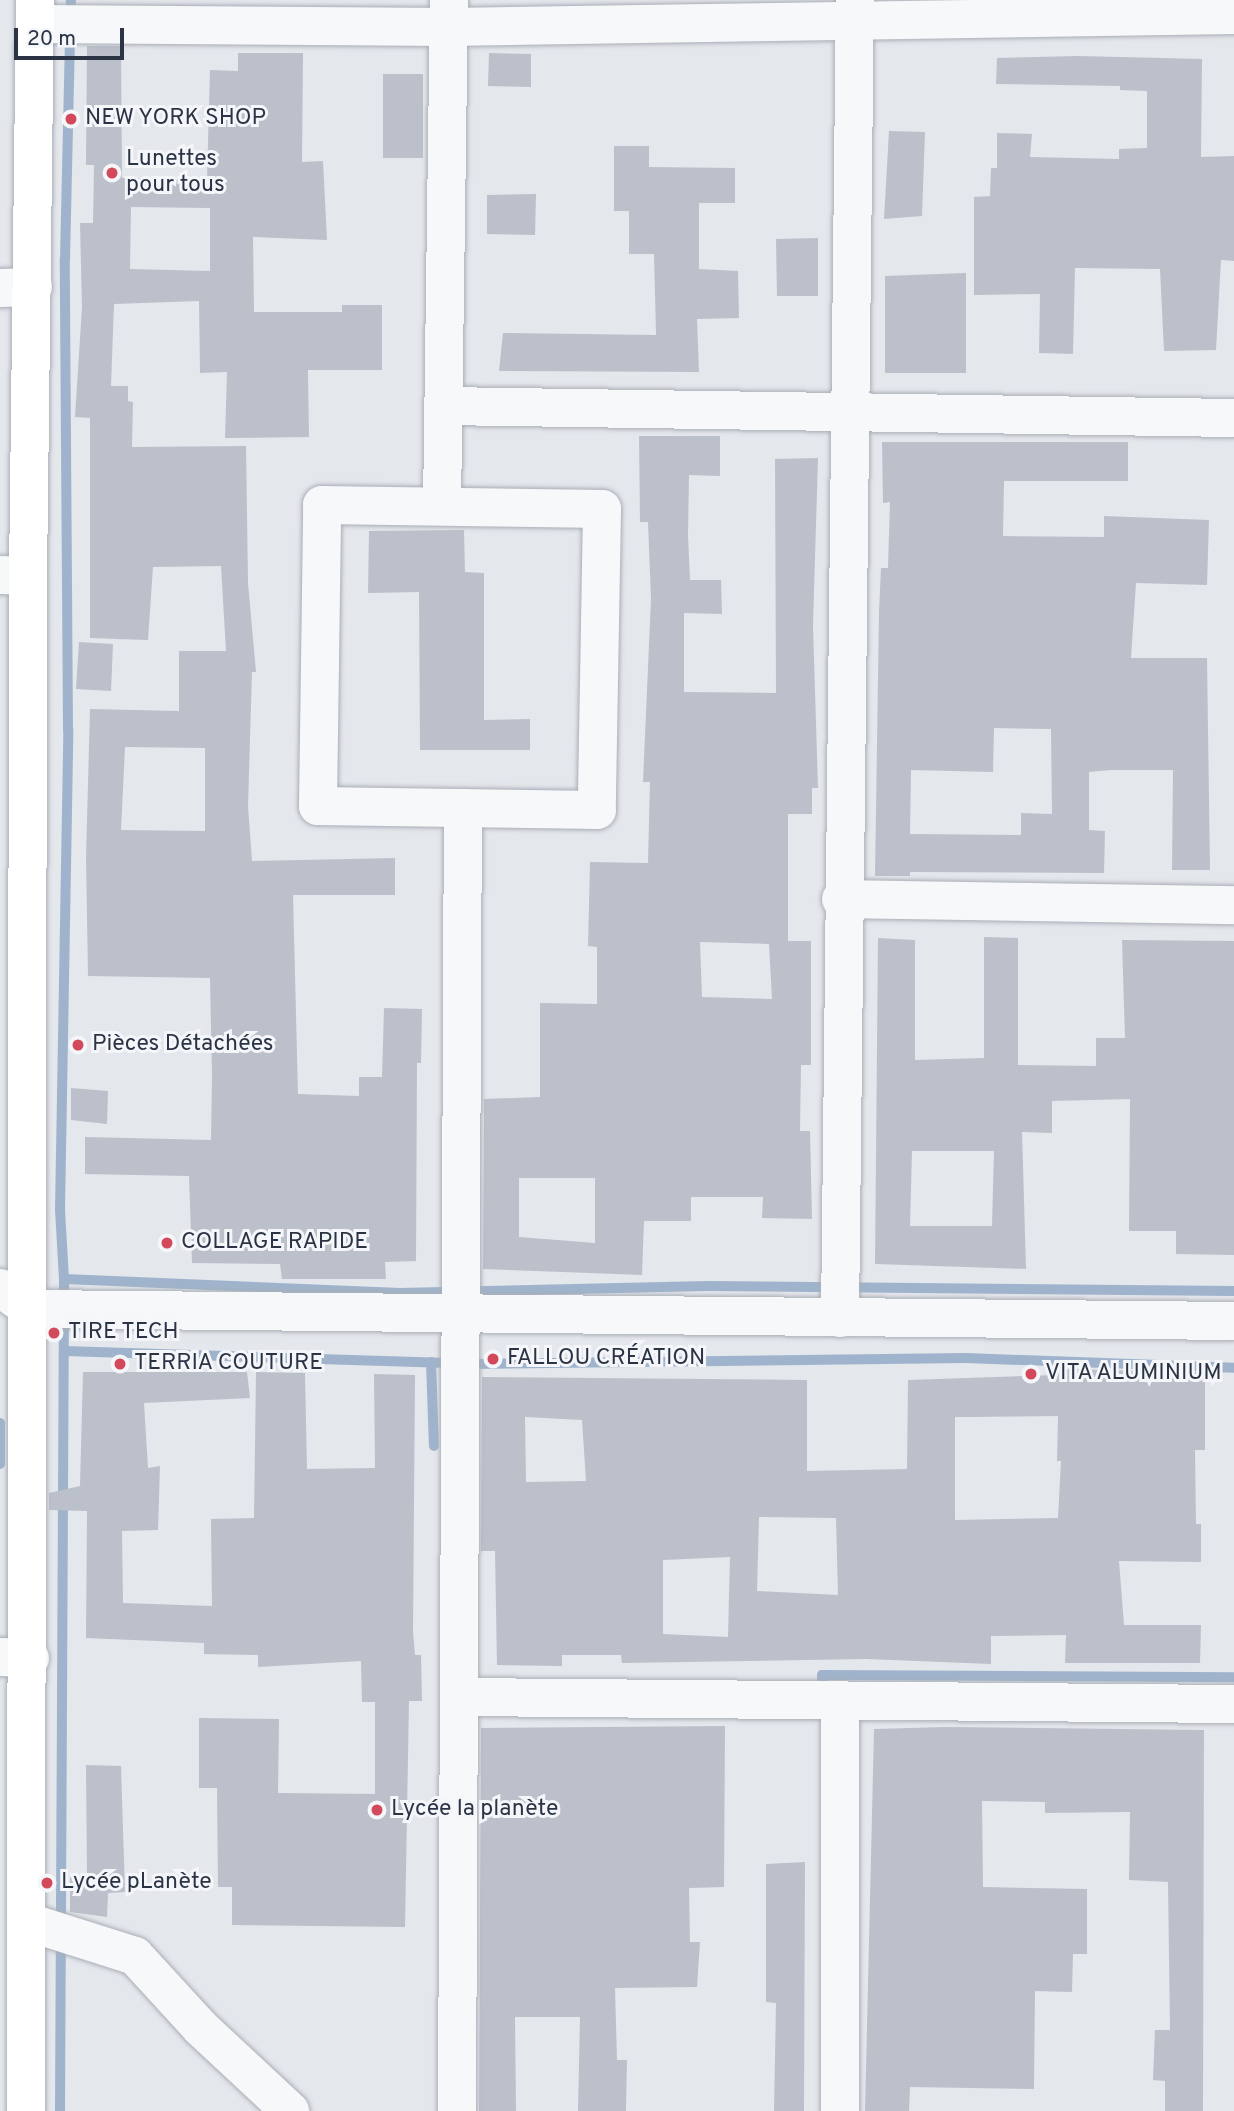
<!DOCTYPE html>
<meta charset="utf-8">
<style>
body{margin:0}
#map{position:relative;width:1234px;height:2111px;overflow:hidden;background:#e4e7ec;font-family:Overpass,sans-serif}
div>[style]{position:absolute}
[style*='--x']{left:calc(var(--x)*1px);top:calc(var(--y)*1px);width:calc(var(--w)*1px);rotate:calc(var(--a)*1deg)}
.stream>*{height:10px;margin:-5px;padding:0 5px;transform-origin:5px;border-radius:5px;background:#9fb4cc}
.building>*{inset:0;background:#bbc0ca}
.roads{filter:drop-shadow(0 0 2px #a9aeb7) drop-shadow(0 0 2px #a9aeb7)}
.minor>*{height:38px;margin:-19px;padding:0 19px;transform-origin:19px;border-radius:19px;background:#f7f8fa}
.major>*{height:38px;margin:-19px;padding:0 19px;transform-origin:19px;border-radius:19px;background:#fff}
.dots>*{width:19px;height:19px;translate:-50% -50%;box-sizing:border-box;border:4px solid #f4f6f9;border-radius:50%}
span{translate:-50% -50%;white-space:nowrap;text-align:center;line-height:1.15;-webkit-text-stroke:6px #f4f6f9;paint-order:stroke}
.poi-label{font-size:23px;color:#2b3445}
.left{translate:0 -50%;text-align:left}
.scale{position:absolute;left:14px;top:28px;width:110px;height:32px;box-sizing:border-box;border:4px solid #2b3445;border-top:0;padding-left:9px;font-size:21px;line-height:24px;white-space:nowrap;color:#2b3445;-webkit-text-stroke:5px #f4f6f9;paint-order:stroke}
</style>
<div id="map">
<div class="stream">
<i style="--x:64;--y:1279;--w:336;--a:2.4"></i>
<i style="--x:400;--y:1293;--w:308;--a:-1.3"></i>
<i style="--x:708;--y:1286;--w:526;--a:0.54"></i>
<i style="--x:64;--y:1351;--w:409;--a:1.8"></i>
<i style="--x:473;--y:1364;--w:493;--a:-0.7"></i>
<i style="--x:966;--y:1358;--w:268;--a:2.1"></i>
<i style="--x:431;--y:1362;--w:84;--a:88"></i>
<i style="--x:0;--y:1423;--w:41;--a:90"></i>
<i style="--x:823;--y:1695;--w:20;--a:-93"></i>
<i style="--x:822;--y:1675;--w:412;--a:0.3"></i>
<i style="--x:60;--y:2111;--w:832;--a:-89.72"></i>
<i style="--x:64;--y:1279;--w:69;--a:-93.3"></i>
<i style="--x:60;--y:1210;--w:480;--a:-89"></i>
<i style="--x:68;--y:730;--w:471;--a:-90.4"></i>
<i style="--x:65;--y:259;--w:259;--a:-88.7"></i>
</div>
<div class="building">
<i style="clip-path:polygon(evenodd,87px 46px,121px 46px,122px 178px,207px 179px,210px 70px,238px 71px,238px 53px,303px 53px,302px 162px,323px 161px,327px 240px,253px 237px,254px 312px,342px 312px,342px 305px,382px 305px,382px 370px,308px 370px,309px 437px,225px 438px,227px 372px,200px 373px,199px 301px,114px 304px,111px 386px,128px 386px,128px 401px,133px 402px,132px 447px,246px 446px,248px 583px,256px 672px,252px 672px,248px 806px,252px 861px,395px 858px,395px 895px,293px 895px,298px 1094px,359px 1096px,359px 1077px,382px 1077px,384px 1008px,422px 1009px,421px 1063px,417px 1063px,416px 1261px,385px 1262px,386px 1279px,282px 1279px,280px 1264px,192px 1263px,189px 1176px,85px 1174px,85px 1137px,211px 1140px,212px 1075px,210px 978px,88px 976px,86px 858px,90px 709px,179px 711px,179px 651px,226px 651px,221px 566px,153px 567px,148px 640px,90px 638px,90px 418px,75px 417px,82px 307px,80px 223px,93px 223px,94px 165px,86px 165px,87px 46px,131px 207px,210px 208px,210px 271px,130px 269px,131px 207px,87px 46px,125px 747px,205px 748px,205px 831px,121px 830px,125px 747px)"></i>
<i style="clip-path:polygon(489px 53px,531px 54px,531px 87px,488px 86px)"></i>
<i style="clip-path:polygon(1078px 56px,1202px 59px,1201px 157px,1234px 156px,1234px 261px,1221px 260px,1216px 350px,1164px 351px,1160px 269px,1075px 268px,1073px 354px,1039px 353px,1040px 294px,974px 295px,974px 197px,990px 196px,991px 168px,997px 168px,997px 133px,1032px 134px,1030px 157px,1119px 159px,1119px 149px,1147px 148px,1147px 91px,1120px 90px,1120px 86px,996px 84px,997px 58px)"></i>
<i style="clip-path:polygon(383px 74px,423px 74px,423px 158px,383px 158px)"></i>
<i style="clip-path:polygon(889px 131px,925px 132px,922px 216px,884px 219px)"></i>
<i style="clip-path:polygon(614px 146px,649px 146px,649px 167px,735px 168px,735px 203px,699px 203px,699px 269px,738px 271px,739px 318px,697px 319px,699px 372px,499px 371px,503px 333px,656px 335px,654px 254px,629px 254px,629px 211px,614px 211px)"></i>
<i style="clip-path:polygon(536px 194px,535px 235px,487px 234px,487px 195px)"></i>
<i style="clip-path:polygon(818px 238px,818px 296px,777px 296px,776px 239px)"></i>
<i style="clip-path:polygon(966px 273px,966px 373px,885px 373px,885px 276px)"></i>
<i style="clip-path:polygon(evenodd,639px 436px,720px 436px,720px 476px,689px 475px,688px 535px,690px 580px,721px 580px,722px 614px,684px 613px,684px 692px,776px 693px,775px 459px,818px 458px,813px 626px,818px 788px,812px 788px,812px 814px,788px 814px,788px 941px,811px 941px,811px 1065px,801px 1065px,800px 1131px,810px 1131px,812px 1219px,762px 1218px,763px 1197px,691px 1197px,691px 1221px,644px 1221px,642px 1275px,483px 1269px,484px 1099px,540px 1097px,540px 1003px,597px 1004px,597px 947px,588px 946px,590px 862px,648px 863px,650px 782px,643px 782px,651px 599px,648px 522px,640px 522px,639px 436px,700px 942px,769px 944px,772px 999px,702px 997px,700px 942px,639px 436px,519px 1178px,595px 1178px,595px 1243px,519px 1237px,519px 1178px)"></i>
<i style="clip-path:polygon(evenodd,882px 442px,1128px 442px,1128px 481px,1004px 481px,1003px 536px,1104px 537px,1104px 516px,1209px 520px,1207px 585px,1136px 583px,1131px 658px,1207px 658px,1210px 870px,1172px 870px,1173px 770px,1111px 770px,1089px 772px,1089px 830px,1105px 831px,1104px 873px,910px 872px,910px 876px,875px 876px,879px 612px,881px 568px,888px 568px,890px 502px,883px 503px,882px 442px,994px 728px,1051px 729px,1052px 814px,1021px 813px,1021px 835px,910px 834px,911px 770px,993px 772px,994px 728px)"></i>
<i style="clip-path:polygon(464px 530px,465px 572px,484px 573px,484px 720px,530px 719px,530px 750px,420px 750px,419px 592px,368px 593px,369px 531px)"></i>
<i style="clip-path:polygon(79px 642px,113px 644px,111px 691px,76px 689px)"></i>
<i style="clip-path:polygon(evenodd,984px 937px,1018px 938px,1018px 1065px,1096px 1066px,1096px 1038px,1125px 1038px,1122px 940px,1234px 941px,1234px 1255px,1176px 1254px,1176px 1231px,1129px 1231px,1130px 1099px,1052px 1101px,1052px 1133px,1022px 1132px,1026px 1269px,875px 1264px,878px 938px,915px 940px,915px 1060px,984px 1058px,984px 937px,912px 1151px,994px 1151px,992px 1226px,910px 1226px,912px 1151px)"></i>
<i style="clip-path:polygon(71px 1088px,108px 1091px,107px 1124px,71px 1120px)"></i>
<i style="clip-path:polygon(evenodd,1055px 1369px,1205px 1372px,1205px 1450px,1195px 1450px,1196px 1524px,1201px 1524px,1201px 1562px,1119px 1561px,1124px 1625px,1201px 1625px,1200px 1663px,1065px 1663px,1066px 1635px,991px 1636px,991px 1664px,866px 1659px,622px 1663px,621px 1655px,562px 1655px,562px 1666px,497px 1665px,495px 1551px,481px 1551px,482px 1377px,807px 1380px,807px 1471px,907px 1469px,908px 1380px,1055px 1375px,1055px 1369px,1058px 1416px,1057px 1461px,1061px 1461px,1058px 1518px,955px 1520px,955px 1417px,1058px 1416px,1055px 1369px,525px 1417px,582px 1420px,586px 1481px,526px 1482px,525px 1417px,1055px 1369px,759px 1517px,836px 1518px,838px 1595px,757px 1591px,759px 1517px,1055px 1369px,730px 1557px,728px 1637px,663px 1634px,663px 1560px,730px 1557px)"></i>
<i style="clip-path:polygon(83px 1372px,247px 1372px,250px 1398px,144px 1403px,148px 1468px,160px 1466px,158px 1530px,122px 1531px,123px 1603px,212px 1606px,211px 1519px,254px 1518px,256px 1372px,305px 1373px,307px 1469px,375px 1468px,374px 1374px,415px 1375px,413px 1631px,415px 1655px,421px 1655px,422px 1701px,409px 1701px,405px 1927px,232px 1925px,232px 1887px,218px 1887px,217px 1788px,199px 1788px,199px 1718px,279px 1719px,278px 1793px,375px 1794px,375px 1702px,362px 1702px,361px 1661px,258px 1667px,258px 1655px,204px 1654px,204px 1643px,86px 1638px,87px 1511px,49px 1510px,49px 1493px,80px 1486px)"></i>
<i style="clip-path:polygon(725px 1726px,724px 1887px,689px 1888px,690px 1942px,700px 1942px,697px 1987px,615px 1988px,617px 2060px,627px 2060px,626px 2111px,578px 2111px,580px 2017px,515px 2017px,516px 2111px,479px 2111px,481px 1728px)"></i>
<i style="clip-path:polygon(945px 1727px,1204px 1730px,1203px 2111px,1165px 2111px,1165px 2081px,1153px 2080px,1155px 2030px,1170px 2030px,1168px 1882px,1129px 1880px,1130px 1812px,1045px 1813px,1045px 1802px,982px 1801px,983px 1887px,1087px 1889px,1087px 1954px,1073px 1954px,1072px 1992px,1035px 1991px,1034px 2089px,910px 2087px,909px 2111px,865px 2111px,874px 1729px)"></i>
<i style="clip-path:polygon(86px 1765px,121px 1766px,125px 1892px,108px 1893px,107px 1917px,70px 1912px,70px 1877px,87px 1877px)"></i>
<i style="clip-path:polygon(805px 1862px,804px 2111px,774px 2111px,776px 2003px,766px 2002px,766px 1864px)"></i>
</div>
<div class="roads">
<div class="minor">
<i style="--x:35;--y:24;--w:414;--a:0.4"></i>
<i style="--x:449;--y:27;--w:785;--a:-0.88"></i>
<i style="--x:0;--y:288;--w:33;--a:-2"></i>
<i style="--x:443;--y:406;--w:791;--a:0.87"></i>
<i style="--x:322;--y:505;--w:280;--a:0.8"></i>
<i style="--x:602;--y:509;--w:301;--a:91"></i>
<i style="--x:597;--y:810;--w:279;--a:-179.2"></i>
<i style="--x:318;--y:806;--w:301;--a:-89.2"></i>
<i style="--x:442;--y:506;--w:505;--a:-89.21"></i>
<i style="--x:0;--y:575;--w:28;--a:2"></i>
<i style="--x:841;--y:899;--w:393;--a:0.9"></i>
<i style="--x:0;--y:1288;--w:37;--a:35"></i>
<i style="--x:30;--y:1309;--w:1204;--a:0.57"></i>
<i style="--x:840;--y:1318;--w:1318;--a:-89.35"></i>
<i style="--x:0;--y:1657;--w:30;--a:2"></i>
<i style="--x:461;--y:1697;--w:773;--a:0.52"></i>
<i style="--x:28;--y:1922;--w:112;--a:17.6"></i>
<i style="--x:135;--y:1956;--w:98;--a:47.5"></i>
<i style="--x:201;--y:2028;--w:122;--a:43"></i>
<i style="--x:457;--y:2111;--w:1303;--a:-89.74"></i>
<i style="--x:840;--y:2111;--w:410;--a:-90"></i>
</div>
<div class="major">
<i style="--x:26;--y:2111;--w:1535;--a:-89.93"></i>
<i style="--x:28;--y:576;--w:576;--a:-89.3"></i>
</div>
</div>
<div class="dots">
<i style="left:71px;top:119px;background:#d1495b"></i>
<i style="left:112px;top:173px;background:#d1495b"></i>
<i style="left:78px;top:1045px;background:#d1495b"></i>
<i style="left:167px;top:1243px;background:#d1495b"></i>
<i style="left:54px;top:1333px;background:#d1495b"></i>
<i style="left:493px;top:1359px;background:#d1495b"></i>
<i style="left:120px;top:1364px;background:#d1495b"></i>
<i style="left:1031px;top:1374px;background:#d1495b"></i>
<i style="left:377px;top:1810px;background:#d1495b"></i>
<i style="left:47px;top:1883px;background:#d1495b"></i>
</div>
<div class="poi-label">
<span class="left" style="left:85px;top:119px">NEW YORK SHOP</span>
<span class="left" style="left:126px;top:173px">Lunettes<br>pour tous</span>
<span class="left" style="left:92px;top:1045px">Pièces Détachées</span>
<span class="left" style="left:181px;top:1243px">COLLAGE RAPIDE</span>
<span class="left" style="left:68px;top:1333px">TIRE TECH</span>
<span class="left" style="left:507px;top:1359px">FALLOU CRÉATION</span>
<span class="left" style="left:134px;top:1364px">TERRIA COUTURE</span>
<span class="left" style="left:1045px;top:1374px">VITA ALUMINIUM</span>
<span class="left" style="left:391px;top:1810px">Lycée la planète</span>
<span class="left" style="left:61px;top:1883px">Lycée pLanète</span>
</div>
<div class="scale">20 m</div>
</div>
